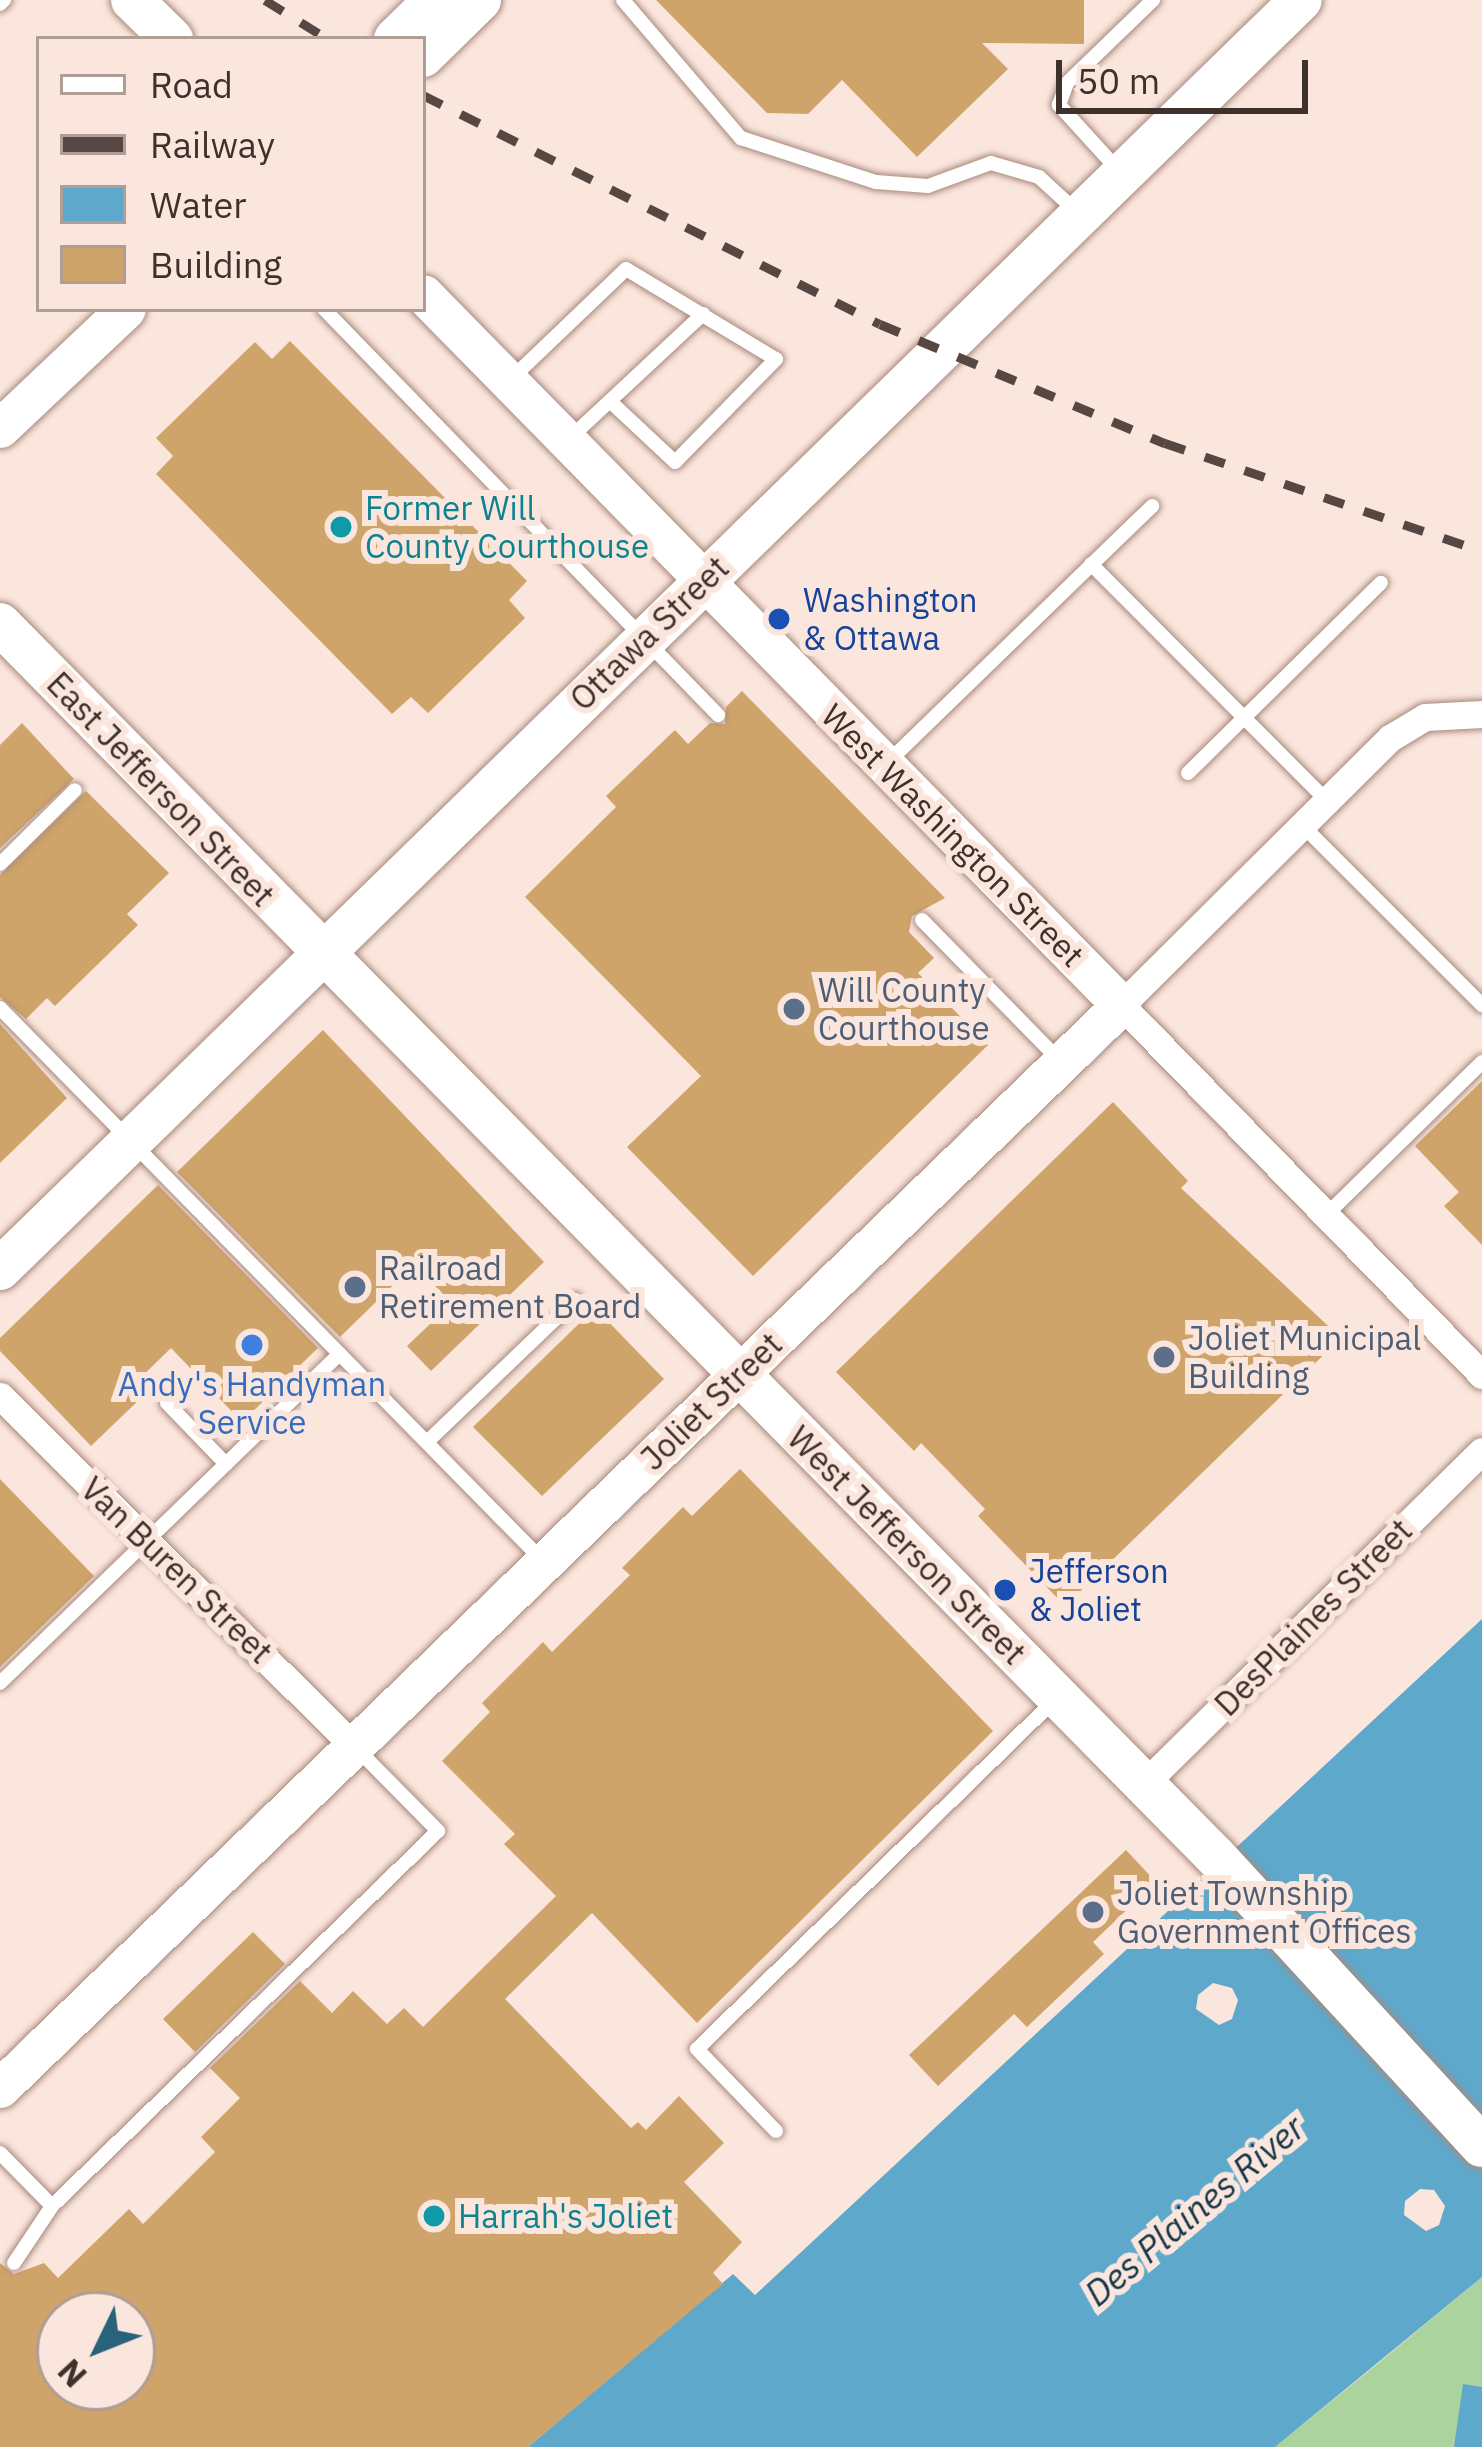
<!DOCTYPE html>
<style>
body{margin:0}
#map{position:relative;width:1482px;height:2447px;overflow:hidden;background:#fbe6de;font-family:"IBM Plex Sans",sans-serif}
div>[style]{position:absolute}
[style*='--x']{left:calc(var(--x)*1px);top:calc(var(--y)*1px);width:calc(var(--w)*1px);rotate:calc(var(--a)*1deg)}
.green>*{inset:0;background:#abd39e}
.water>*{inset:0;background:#5ea8cc}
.building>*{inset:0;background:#cfa46a}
.roads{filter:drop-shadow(0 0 3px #a98a7d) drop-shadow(0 0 3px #a98a7d)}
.lane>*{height:14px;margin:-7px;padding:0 7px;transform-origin:7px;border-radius:7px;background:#fff}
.street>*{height:27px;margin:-13.5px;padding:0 13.5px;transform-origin:13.5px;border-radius:13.5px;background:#fff}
.secondary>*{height:39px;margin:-19.5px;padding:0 19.5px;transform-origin:19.5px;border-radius:19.5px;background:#fff}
.primary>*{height:42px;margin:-21px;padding:0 21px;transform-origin:21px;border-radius:21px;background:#fff}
.rail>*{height:9px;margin-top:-4.5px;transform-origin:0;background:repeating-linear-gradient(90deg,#564742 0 21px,transparent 0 42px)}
.dots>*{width:33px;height:33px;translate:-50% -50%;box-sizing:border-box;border:6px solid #fbe6de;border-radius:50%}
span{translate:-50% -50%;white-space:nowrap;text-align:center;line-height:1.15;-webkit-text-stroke:12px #fbe6de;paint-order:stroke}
.culture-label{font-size:33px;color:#0d838f}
.left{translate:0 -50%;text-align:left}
.transit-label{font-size:33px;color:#164399}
.street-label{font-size:33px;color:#3e302b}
.service-label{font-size:33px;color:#4e5e75}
.shop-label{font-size:33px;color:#366cbe}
.water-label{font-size:36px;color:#163848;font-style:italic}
.legend{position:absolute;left:36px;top:36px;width:390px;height:276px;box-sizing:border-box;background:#fbe6de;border:3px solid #af9d96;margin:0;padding:15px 21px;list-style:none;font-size:36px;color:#3e302b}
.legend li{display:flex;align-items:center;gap:24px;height:60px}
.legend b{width:60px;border:3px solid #af9d96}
.north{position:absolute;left:36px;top:2291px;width:120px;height:120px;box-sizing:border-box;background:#fbe6de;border:3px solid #af9d96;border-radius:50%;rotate:227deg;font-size:33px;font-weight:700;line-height:48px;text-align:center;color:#3e302b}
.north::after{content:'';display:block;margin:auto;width:42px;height:54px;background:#28627b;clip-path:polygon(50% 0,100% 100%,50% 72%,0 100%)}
.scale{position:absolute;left:1056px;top:60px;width:252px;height:54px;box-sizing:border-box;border:6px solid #3e302b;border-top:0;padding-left:15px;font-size:36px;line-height:42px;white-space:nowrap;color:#3e302b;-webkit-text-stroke:9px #fbe6de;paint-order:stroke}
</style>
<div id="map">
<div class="green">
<i style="clip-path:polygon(1482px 2277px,1482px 2447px,1275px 2447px,1381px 2361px)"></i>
</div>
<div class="water">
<i style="clip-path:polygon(evenodd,1482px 1619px,1482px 2277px,1275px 2447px,528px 2447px,733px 2274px,755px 2295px,1482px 1619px,1213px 1983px,1232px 1988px,1238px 2000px,1232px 2019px,1219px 2025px,1196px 2009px,1198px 1995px,1213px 1983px,1482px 1619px,1420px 2189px,1434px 2190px,1445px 2206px,1439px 2225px,1426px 2231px,1404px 2215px,1405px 2201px,1420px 2189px)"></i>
<i style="clip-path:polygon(1463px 2384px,1482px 2387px,1482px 2447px,1454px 2447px)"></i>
</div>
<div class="building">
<i style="clip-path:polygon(656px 0,1084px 0,1084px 44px,982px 43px,1008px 69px,917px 157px,842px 80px,808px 114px,767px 113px)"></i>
<i style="clip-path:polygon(290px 341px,527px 581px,509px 600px,525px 618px,428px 713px,411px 697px,392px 714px,156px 474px,173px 456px,156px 438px,255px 342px,272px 359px)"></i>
<i style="clip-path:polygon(742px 691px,945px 898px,912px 916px,909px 932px,934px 958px,918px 973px,988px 1045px,753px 1276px,627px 1147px,701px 1076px,525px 897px,616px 807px,606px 796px,675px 730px,688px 744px,710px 723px,725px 724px,726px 707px)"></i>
<i style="clip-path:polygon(22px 723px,74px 779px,0 848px,0 745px)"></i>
<i style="clip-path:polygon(86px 791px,169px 873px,127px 914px,138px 925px,55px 1006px,47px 998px,26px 1019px,0 997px,0 875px)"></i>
<i style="clip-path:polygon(0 1024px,67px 1098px,0 1163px)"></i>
<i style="clip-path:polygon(323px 1030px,544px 1262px,431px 1371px,407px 1346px,452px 1303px,414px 1265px,340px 1337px,177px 1172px)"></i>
<i style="clip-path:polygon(1482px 1081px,1482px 1245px,1444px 1206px,1459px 1192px,1415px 1146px)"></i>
<i style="clip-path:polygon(1113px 1102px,1188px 1181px,1181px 1188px,1341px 1338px,1065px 1606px,978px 1516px,985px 1509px,921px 1443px,914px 1451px,836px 1372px)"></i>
<i style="clip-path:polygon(158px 1185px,318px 1348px,242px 1422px,171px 1348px,130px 1388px,140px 1399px,91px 1446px,0 1351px,0 1338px)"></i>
<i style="clip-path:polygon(595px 1308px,664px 1379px,542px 1496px,473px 1427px)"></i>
<i style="clip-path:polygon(evenodd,740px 1469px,993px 1731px,697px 2023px,592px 1913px,505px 1999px,631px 2128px,638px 2122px,646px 2130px,679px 2096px,724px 2143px,684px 2182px,742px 2242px,713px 2273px,723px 2284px,528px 2447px,0 2447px,0 2263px,14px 2274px,44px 2263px,58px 2278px,129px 2209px,143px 2224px,215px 2152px,201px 2137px,240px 2098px,210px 2068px,300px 1981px,332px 2013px,353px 1991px,387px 2024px,404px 2008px,423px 2027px,556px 1896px,504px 1844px,515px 1834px,442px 1761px,490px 1712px,482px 1703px,543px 1642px,552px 1652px,630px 1575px,622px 1568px,683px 1507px,692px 1516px,740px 1469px,60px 2315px,132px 2315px,132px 2387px,60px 2387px,60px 2315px)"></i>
<i style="clip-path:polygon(0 1479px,94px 1576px,0 1667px)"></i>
<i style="clip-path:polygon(1126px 1850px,1156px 1882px,1093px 1942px,1104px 1954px,1027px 2027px,1014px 2014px,938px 2086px,909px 2055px)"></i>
<i style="clip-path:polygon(253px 1932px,285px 1964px,195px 2052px,163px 2019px)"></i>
</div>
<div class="roads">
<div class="lane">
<i style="--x:623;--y:0;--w:182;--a:49.5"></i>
<i style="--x:741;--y:138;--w:142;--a:18.1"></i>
<i style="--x:876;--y:182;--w:52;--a:4.4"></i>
<i style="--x:928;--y:186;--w:67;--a:-20.1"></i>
<i style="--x:991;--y:163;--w:50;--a:16.3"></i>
<i style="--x:1039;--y:177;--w:50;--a:42.6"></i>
<i style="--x:0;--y:4;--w:6;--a:-45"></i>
<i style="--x:1120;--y:172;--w:91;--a:-132.3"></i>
<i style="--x:1059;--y:105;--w:23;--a:-70"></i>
<i style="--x:1067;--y:83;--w:120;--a:-44"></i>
<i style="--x:324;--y:309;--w:566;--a:45.86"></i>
<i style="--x:511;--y:379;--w:159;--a:-43.7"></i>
<i style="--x:626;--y:269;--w:175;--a:31"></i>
<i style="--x:776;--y:359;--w:144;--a:134.4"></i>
<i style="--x:675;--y:462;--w:86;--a:-136.9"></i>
<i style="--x:570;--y:438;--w:182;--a:-43"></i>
<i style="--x:1091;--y:564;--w:334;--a:45.1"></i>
<i style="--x:888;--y:762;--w:368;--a:-44.1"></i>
<i style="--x:1188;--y:773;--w:271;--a:-44.6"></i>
<i style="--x:1302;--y:825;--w:255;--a:45"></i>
<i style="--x:0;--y:864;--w:105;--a:-44.6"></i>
<i style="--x:922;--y:920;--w:199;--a:45.6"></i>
<i style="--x:0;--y:1008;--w:775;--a:45.52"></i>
<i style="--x:1326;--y:1215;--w:219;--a:-44.4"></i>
<i style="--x:167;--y:1403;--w:85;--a:46"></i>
<i style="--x:427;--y:1442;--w:205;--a:-43.8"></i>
<i style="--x:0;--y:1683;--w:473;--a:-44.1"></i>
<i style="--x:776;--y:2131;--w:114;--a:-133.9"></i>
<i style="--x:697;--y:2049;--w:499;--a:-44.3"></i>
<i style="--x:0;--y:2153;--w:74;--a:45.5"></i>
<i style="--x:52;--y:2206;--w:538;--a:-44.17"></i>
<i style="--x:438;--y:1831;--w:115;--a:-134.6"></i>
<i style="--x:14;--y:2263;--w:69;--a:-56.3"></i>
</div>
<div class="street">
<i style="--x:1482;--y:714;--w:57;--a:177"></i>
<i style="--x:1425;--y:717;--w:41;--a:149"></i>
<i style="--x:1390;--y:738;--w:379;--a:135.2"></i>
<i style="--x:1121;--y:1005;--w:517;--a:45.71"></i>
<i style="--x:0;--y:1396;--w:496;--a:44.7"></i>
<i style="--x:1144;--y:1784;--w:474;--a:-44.6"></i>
</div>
<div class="secondary">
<i style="--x:0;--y:428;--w:173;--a:-43.4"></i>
<i style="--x:0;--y:2088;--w:1559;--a:-44.01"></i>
<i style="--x:1121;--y:1005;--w:996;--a:-134.47"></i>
</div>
<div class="primary">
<i style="--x:132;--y:0;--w:56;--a:44.3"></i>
<i style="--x:395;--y:39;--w:56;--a:-44.3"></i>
<i style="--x:423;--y:56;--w:80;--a:-44.5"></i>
<i style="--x:0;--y:624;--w:1730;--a:45.4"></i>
<i style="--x:1215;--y:1856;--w:394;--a:47.4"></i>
<i style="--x:0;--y:1269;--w:1817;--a:-44.29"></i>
</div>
</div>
<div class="rail">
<i style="--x:265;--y:0;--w:74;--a:31.8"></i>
<i style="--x:423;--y:95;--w:511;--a:26.62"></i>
<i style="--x:880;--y:324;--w:309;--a:22.7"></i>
<i style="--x:1165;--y:443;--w:335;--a:18.8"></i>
</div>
<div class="dots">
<i style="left:341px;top:527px;background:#0f9aa8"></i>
<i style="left:779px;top:619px;background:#1a4fb4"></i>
<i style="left:794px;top:1009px;background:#5c6f8a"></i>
<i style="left:355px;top:1287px;background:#5c6f8a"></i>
<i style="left:252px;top:1345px;background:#3f7fe0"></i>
<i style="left:1164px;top:1357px;background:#5c6f8a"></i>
<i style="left:1005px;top:1590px;background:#1a4fb4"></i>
<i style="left:1093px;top:1912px;background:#5c6f8a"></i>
<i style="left:434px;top:2216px;background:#0f9aa8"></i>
</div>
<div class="culture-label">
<span class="left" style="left:365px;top:527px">Former Will<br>County Courthouse</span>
<span class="left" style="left:458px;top:2216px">Harrah's Joliet</span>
</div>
<div class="transit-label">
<span class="left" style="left:803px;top:619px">Washington<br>&amp; Ottawa</span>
<span class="left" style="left:1029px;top:1590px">Jefferson<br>&amp; Joliet</span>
</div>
<div class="street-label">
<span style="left:649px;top:633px;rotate:-44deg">Ottawa Street</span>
<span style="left:161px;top:789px;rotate:46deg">East Jefferson Street</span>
<span style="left:953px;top:835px;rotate:45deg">West Washington Street</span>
<span style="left:711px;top:1401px;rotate:-44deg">Joliet Street</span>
<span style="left:907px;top:1545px;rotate:45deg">West Jefferson Street</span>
<span style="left:177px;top:1570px;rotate:44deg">Van Buren Street</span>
<span style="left:1313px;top:1617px;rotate:-45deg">DesPlaines Street</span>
</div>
<div class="service-label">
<span class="left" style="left:818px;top:1009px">Will County<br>Courthouse</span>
<span class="left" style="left:379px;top:1287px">Railroad<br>Retirement Board</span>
<span class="left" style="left:1188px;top:1357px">Joliet Municipal<br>Building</span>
<span class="left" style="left:1117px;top:1912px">Joliet Township<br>Government Offices</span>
</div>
<div class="shop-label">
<span style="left:252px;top:1403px">Andy's Handyman<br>Service</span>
</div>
<div class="water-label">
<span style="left:1194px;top:2210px;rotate:-40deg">Des Plaines River</span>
</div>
<ul class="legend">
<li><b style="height:15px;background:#fff"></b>Road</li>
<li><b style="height:15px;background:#564742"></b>Railway</li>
<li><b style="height:33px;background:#5ea8cc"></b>Water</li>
<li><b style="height:33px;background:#cfa46a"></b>Building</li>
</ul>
<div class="north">N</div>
<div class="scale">50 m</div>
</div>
